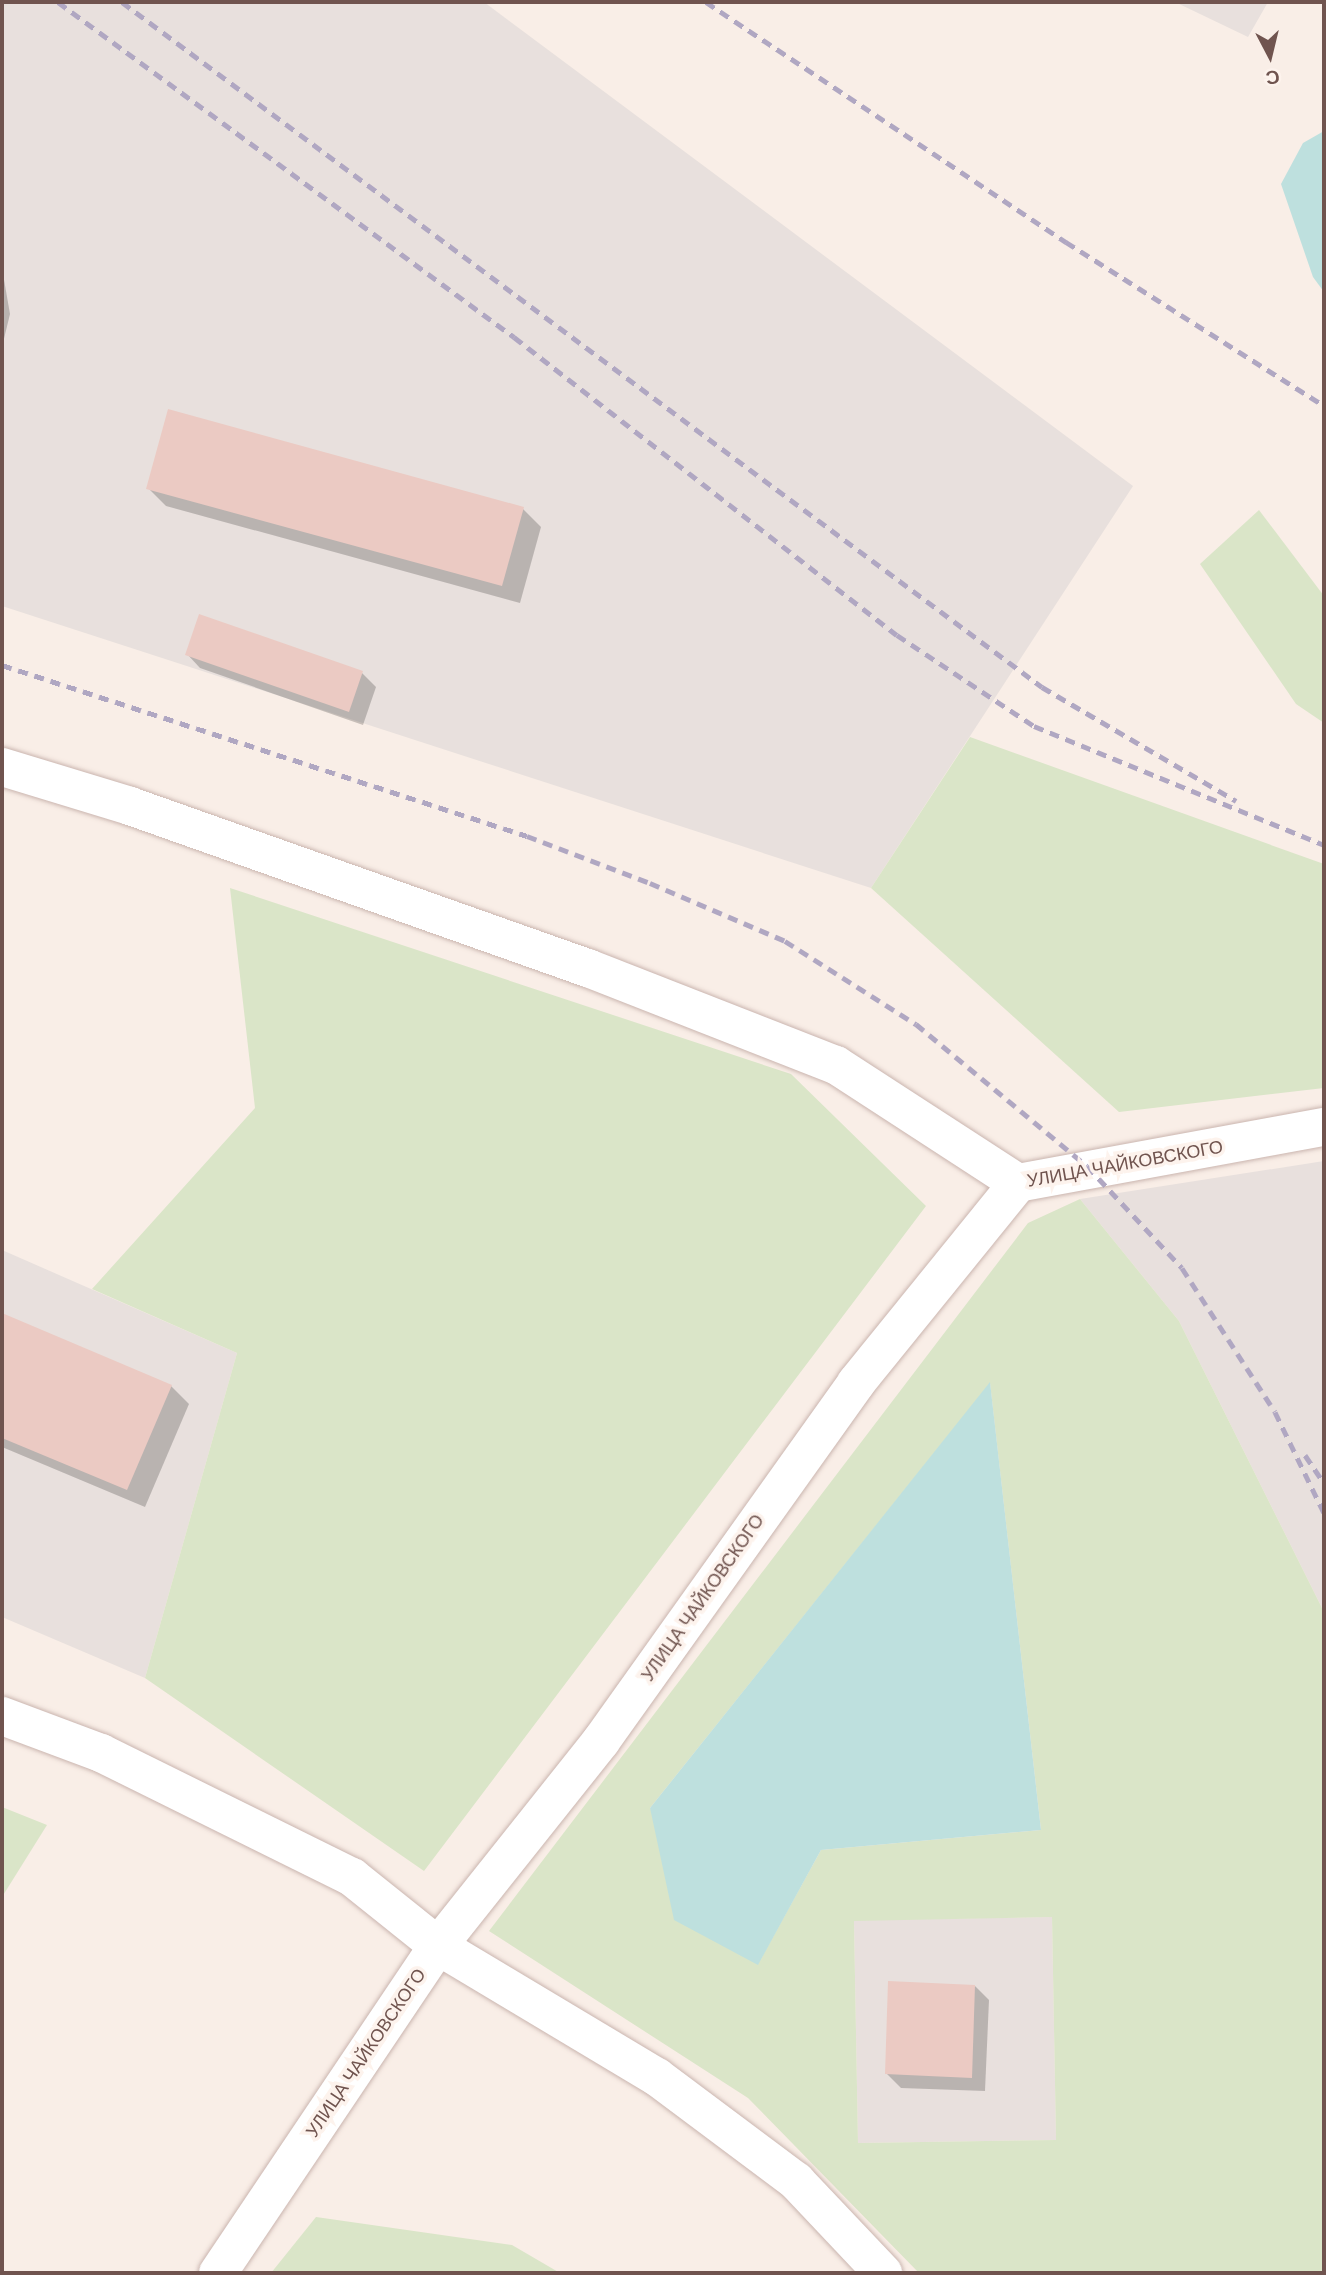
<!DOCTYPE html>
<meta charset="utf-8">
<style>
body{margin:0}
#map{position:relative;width:1326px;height:2275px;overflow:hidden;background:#f9eee7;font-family:Helvetica,sans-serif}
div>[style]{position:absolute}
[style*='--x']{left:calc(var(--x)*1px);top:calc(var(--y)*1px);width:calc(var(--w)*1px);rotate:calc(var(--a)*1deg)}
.industrial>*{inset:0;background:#e8e0dd}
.green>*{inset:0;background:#dae5c8}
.water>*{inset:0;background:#bee0de}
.shadow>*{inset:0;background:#0003}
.building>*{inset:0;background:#ebcac3}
.roads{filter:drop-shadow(0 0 2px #cab5af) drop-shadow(0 0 2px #cab5af)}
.minor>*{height:38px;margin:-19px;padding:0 19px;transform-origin:19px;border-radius:19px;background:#fff}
.rail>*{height:5px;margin-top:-2.5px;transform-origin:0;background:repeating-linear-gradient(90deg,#b0a7c2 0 10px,transparent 0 17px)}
span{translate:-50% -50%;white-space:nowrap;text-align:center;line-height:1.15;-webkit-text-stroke:7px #fdf3ed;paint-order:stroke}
.street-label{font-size:18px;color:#70544f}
.frame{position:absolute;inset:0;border:4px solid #70544f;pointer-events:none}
.north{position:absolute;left:1235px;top:21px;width:70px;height:70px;-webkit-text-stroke:5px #fdf3ed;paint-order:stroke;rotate:173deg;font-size:19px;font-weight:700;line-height:28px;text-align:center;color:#70544f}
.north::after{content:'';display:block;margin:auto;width:24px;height:32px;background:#70544f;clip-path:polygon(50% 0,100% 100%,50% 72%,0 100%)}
</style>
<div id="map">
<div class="industrial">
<i style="clip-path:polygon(2px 2px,484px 2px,1133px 486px,871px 888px,2px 606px)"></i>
<i style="clip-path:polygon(1175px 2px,1268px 2px,1248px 37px)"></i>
<i style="clip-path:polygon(1324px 1161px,1324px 1612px,1179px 1321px,1080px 1199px)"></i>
<i style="clip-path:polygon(2px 1250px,237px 1353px,145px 1678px,2px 1617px)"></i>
<i style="clip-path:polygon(1052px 1917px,1056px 2140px,858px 2143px,854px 1920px)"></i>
</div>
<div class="green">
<i style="clip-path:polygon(1259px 510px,1324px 596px,1324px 723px,1296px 704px,1200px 564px)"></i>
<i style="clip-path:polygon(970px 737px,1324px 864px,1324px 1088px,1119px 1112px,871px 888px)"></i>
<i style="clip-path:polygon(230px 888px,791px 1074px,926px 1206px,424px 1871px,145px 1678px,237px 1353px,92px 1289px,255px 1108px)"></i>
<i style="clip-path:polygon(evenodd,1080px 1199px,1179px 1321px,1324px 1612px,1324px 2273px,919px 2273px,748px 2098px,489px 1931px,1028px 1223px,1080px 1199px,990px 1383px,1041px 1830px,821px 1850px,758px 1964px,650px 1808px,990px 1383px,1080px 1199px,1052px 1917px,1056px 2140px,858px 2143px,854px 1921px,1052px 1917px)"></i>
<i style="clip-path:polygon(2px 1807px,47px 1825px,2px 1897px)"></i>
<i style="clip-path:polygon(316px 2217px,512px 2245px,560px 2273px,271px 2273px)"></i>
</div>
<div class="water">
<i style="clip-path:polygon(1324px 131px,1324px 292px,1313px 277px,1281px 184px,1303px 143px)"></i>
<i style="clip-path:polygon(990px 1382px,1041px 1830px,821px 1850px,758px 1965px,674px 1920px,650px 1808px)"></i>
</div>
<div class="shadow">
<i style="clip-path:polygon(2px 268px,10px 314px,2px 347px)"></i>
<i style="clip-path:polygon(148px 488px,523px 509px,541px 527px,520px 603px,166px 506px)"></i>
<i style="clip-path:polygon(187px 654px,362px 673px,376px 687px,363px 725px,200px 668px)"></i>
<i style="clip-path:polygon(2px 1315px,171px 1386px,189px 1404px,145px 1507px,2px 1447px)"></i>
<i style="clip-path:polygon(975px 1986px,989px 2000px,985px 2091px,901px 2088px,887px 2074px)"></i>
</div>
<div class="building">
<i style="clip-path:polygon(168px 409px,524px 507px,502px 586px,146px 489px)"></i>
<i style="clip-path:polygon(199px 614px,363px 671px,349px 712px,185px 655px)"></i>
<i style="clip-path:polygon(2px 1313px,172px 1385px,127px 1490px,2px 1438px)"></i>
<i style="clip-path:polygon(888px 1981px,975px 1985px,972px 2078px,885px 2074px)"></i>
</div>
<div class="roads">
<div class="minor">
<i style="--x:2;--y:767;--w:134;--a:16.9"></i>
<i style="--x:130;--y:806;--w:486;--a:19.5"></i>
<i style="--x:588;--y:968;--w:266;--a:21.4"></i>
<i style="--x:836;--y:1065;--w:217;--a:33"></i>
<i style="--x:2;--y:1716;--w:106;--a:20.5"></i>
<i style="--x:101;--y:1753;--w:280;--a:26.3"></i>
<i style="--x:352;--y:1877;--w:110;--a:38.7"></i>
<i style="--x:438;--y:1946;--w:255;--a:30.9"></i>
<i style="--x:657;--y:2077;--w:174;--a:36.8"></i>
<i style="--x:796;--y:2181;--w:127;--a:46.6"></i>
<i style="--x:218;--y:2273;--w:394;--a:-56.1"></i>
<i style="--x:438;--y:1946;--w:262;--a:-51.5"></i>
<i style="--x:601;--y:1741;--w:440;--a:-54.5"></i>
<i style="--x:856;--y:1383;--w:257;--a:-51"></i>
<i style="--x:1018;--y:1183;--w:311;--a:-10.4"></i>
</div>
</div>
<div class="rail">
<i style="--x:58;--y:2;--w:566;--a:36.3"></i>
<i style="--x:514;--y:337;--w:485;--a:37.9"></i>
<i style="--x:897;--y:635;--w:164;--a:33.6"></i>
<i style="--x:1034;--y:726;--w:313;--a:22.3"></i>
<i style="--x:122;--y:2;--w:1147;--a:36.67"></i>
<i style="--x:1042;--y:687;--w:225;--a:30.4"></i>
<i style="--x:706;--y:2;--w:433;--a:33.7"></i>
<i style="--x:1066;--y:242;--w:306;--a:32.4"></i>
<i style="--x:2;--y:665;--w:552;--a:18.04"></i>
<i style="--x:527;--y:836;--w:132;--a:20.9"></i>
<i style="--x:650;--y:883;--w:147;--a:23.2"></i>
<i style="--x:785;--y:941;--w:155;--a:32.4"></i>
<i style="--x:916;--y:1024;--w:222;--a:39.7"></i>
<i style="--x:1087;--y:1166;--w:139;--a:47"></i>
<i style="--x:1182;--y:1268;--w:171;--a:57.1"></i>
<i style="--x:1275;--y:1412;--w:112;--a:64.1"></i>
<i style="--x:1305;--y:1455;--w:34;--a:56"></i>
</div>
<div class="street-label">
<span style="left:1125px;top:1164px;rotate:-10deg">УЛИЦА ЧАЙКОВСКОГО</span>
<span style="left:703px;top:1598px;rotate:-55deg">УЛИЦА ЧАЙКОВСКОГО</span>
<span style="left:366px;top:2053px;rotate:-56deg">УЛИЦА ЧАЙКОВСКОГО</span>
</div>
<div class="frame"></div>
<div class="north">С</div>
</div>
